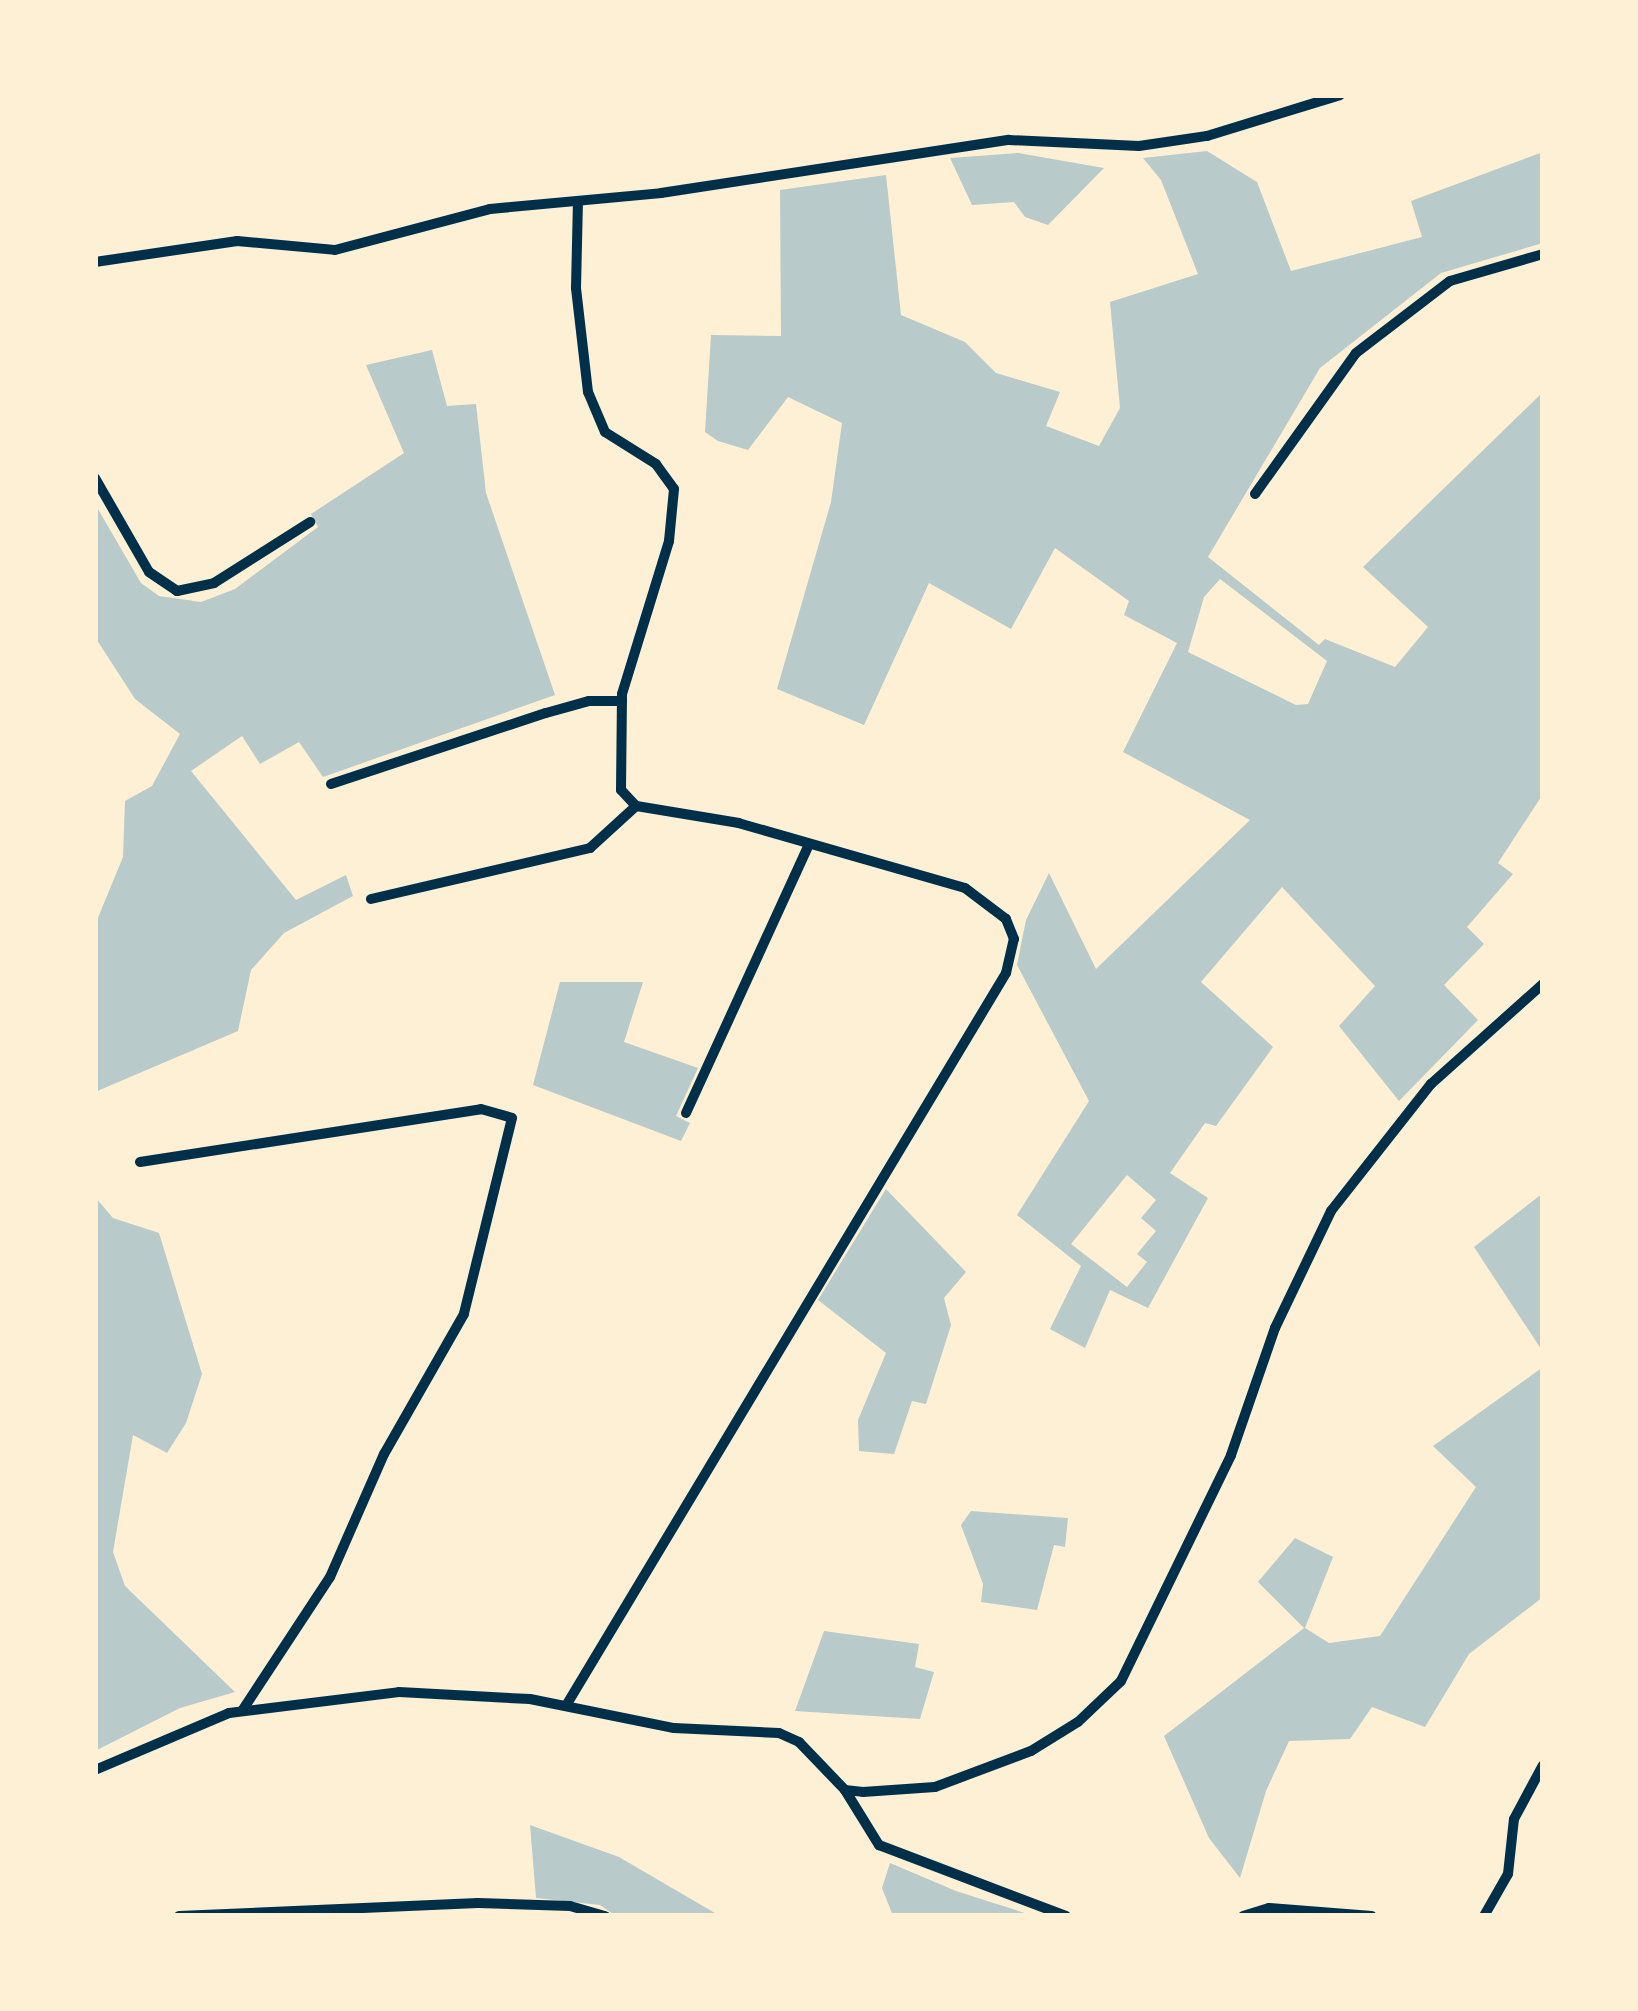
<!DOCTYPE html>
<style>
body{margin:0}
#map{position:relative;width:1638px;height:2011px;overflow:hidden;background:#fdf0d5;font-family:Manrope,sans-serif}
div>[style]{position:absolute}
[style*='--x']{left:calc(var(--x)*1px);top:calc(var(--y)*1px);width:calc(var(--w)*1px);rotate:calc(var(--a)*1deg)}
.green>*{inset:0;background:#b9caca}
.minor>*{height:10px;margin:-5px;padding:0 5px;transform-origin:5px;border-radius:5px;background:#003049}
span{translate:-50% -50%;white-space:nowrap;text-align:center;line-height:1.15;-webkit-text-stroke:8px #fdf0d5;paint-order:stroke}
.frame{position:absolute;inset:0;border:98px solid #fdf0d5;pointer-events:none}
</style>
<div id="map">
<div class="green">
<i style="clip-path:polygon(evenodd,1207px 151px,1257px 182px,1291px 271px,1422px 237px,1411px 201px,1543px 152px,1543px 243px,1441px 273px,1320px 368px,1208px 557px,1319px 645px,1325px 639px,1395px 667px,1428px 627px,1363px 567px,1543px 392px,1543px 794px,1498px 863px,1513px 874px,1467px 927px,1484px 944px,1444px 985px,1478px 1020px,1399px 1101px,1339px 1026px,1375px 986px,1282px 887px,1201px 982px,1273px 1047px,1216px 1126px,1205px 1123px,1170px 1173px,1208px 1198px,1148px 1308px,1110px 1290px,1085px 1348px,1050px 1329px,1081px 1266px,1017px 1215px,1089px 1101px,1017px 965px,1026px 920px,1049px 873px,1096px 969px,1250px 820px,1123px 752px,1177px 643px,1124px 615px,1129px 601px,1055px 548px,1011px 629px,929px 583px,864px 725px,777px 689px,831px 502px,842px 423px,788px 397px,748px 450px,718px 441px,705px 432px,711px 335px,781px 336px,780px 190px,886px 175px,901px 315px,965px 342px,996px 373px,1060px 392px,1046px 426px,1099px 446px,1120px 408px,1110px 302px,1198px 274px,1161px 180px,1143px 158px,1207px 151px,1220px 579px,1327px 661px,1308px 704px,1296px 705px,1188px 652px,1204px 597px,1220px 579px,1207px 151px,1127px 1175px,1156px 1200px,1141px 1218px,1156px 1231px,1137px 1254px,1147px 1262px,1127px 1287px,1071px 1244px,1127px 1175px)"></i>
<i style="clip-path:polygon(1018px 153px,1104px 168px,1048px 225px,1025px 217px,1014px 202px,972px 205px,950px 158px)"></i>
<i style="clip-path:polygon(432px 350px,447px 406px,476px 404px,486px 493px,555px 695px,323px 777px,299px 742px,260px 764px,242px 736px,191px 771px,296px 900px,346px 875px,353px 896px,284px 933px,251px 970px,238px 1031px,95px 1092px,95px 925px,123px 857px,125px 801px,152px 786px,180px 734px,135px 699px,95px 637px,95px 504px,141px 583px,159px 596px,201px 602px,235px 589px,318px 527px,311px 514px,404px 453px,366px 365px)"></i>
<i style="clip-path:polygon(560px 982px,643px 982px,624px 1042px,698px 1068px,676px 1116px,690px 1123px,681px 1141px,533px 1085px)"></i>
<i style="clip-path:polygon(886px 1189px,966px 1272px,944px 1298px,951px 1325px,926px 1404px,912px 1401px,894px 1454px,859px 1451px,858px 1420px,886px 1353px,818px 1300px)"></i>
<i style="clip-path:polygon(1543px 1193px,1543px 1352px,1474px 1247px)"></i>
<i style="clip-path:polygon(95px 1197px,113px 1218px,159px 1233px,202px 1374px,186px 1423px,167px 1453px,133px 1435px,113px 1552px,125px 1586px,235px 1692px,180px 1708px,95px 1751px)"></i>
<i style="clip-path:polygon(1543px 1367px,1543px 1597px,1469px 1654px,1425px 1727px,1372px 1707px,1350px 1739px,1289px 1741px,1266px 1791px,1240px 1878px,1209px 1838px,1164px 1736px,1304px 1628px,1258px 1582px,1295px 1538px,1333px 1557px,1305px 1628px,1329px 1643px,1380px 1636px,1476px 1487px,1433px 1446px)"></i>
<i style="clip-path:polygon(971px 1511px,1068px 1518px,1065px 1547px,1054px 1545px,1037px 1610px,981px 1602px,983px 1584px,961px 1525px)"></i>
<i style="clip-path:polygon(824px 1631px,919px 1644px,915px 1667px,934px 1672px,920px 1719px,795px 1711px)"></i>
<i style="clip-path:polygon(530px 1825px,619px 1857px,720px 1916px,616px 1916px,600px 1905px,536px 1898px)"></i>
<i style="clip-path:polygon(890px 1863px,956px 1891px,1034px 1916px,893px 1916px,882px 1888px)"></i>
</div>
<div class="minor">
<i style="--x:95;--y:262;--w:144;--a:-8.4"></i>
<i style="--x:237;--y:241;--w:98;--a:5.2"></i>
<i style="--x:335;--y:250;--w:160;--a:-14.8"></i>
<i style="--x:490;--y:209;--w:172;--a:-5.3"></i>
<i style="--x:661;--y:193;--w:352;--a:-8.7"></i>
<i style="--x:1009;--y:140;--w:130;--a:2.6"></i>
<i style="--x:1139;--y:146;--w:69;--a:-8.4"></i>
<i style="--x:1207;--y:136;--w:139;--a:-17.1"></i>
<i style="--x:95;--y:478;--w:108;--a:60.1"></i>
<i style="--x:149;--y:572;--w:34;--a:34"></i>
<i style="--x:177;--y:591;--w:38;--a:-12"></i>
<i style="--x:214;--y:583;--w:114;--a:-32.4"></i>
<i style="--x:1255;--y:494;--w:173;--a:-54.4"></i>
<i style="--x:1356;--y:353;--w:118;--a:-37.5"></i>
<i style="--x:1450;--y:281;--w:97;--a:-16.2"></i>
<i style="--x:331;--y:784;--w:226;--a:-18.3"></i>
<i style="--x:546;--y:713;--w:45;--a:-15.6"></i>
<i style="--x:589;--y:701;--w:33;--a:0"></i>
<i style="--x:371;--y:899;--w:225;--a:-13.1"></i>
<i style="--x:590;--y:848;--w:62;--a:-42.4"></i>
<i style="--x:686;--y:1113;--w:296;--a:-65.4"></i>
<i style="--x:140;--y:1162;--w:345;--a:-8.8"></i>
<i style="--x:481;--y:1109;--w:32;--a:16"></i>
<i style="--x:512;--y:1118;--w:202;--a:103.8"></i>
<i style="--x:464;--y:1314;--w:161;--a:119.7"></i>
<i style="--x:384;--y:1454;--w:134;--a:113.7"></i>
<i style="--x:330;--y:1577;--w:160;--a:123.3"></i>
<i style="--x:567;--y:1704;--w:853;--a:-59.01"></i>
<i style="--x:1006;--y:973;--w:35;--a:-77"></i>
<i style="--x:1014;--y:939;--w:22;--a:-112"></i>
<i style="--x:1006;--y:919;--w:51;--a:-142.9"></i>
<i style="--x:965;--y:888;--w:235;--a:-164"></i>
<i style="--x:739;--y:823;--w:104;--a:-170.6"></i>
<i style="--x:636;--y:806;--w:22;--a:-133"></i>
<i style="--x:621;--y:790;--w:96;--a:-89.4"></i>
<i style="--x:622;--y:694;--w:160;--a:-72.9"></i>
<i style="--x:669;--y:541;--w:52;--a:-84.5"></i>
<i style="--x:674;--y:489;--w:31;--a:-126"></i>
<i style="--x:656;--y:464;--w:60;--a:-147.9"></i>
<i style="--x:605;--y:432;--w:43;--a:-113"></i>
<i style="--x:588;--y:392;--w:105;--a:-96.6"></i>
<i style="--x:576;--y:288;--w:86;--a:-88.7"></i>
<i style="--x:95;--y:1770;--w:146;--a:-23"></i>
<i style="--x:229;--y:1713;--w:171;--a:-7"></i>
<i style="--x:399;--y:1692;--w:131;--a:3.1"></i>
<i style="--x:530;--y:1699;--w:147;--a:11.4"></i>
<i style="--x:674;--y:1728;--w:105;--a:2.7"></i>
<i style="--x:779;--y:1733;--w:22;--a:24"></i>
<i style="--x:799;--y:1742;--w:66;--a:46.2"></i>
<i style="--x:845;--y:1790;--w:18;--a:6"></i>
<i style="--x:863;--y:1792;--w:72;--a:-4"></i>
<i style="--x:935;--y:1787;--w:103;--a:-20.6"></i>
<i style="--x:1031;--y:1751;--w:55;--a:-31.7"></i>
<i style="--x:1078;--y:1722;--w:59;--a:-43.6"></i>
<i style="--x:1121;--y:1681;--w:251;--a:-64"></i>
<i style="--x:1231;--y:1455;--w:134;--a:-70.9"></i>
<i style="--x:1275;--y:1328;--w:130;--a:-64.4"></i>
<i style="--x:1331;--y:1211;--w:162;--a:-51.8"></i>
<i style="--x:1431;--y:1084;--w:150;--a:-41.8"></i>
<i style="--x:845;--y:1790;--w:65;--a:58.3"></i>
<i style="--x:879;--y:1845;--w:200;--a:20.8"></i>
<i style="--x:179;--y:1916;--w:299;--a:-2.5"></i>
<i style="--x:478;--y:1903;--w:92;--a:1.9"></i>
<i style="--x:570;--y:1906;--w:37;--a:16"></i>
<i style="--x:1243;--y:1916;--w:27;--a:-17"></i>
<i style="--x:1269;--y:1908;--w:103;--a:4.4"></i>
<i style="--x:1484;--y:1916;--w:48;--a:-60.3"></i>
<i style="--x:1508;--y:1874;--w:55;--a:-83.8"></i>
<i style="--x:1514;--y:1819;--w:61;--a:-61.8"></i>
</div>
<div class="frame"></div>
</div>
